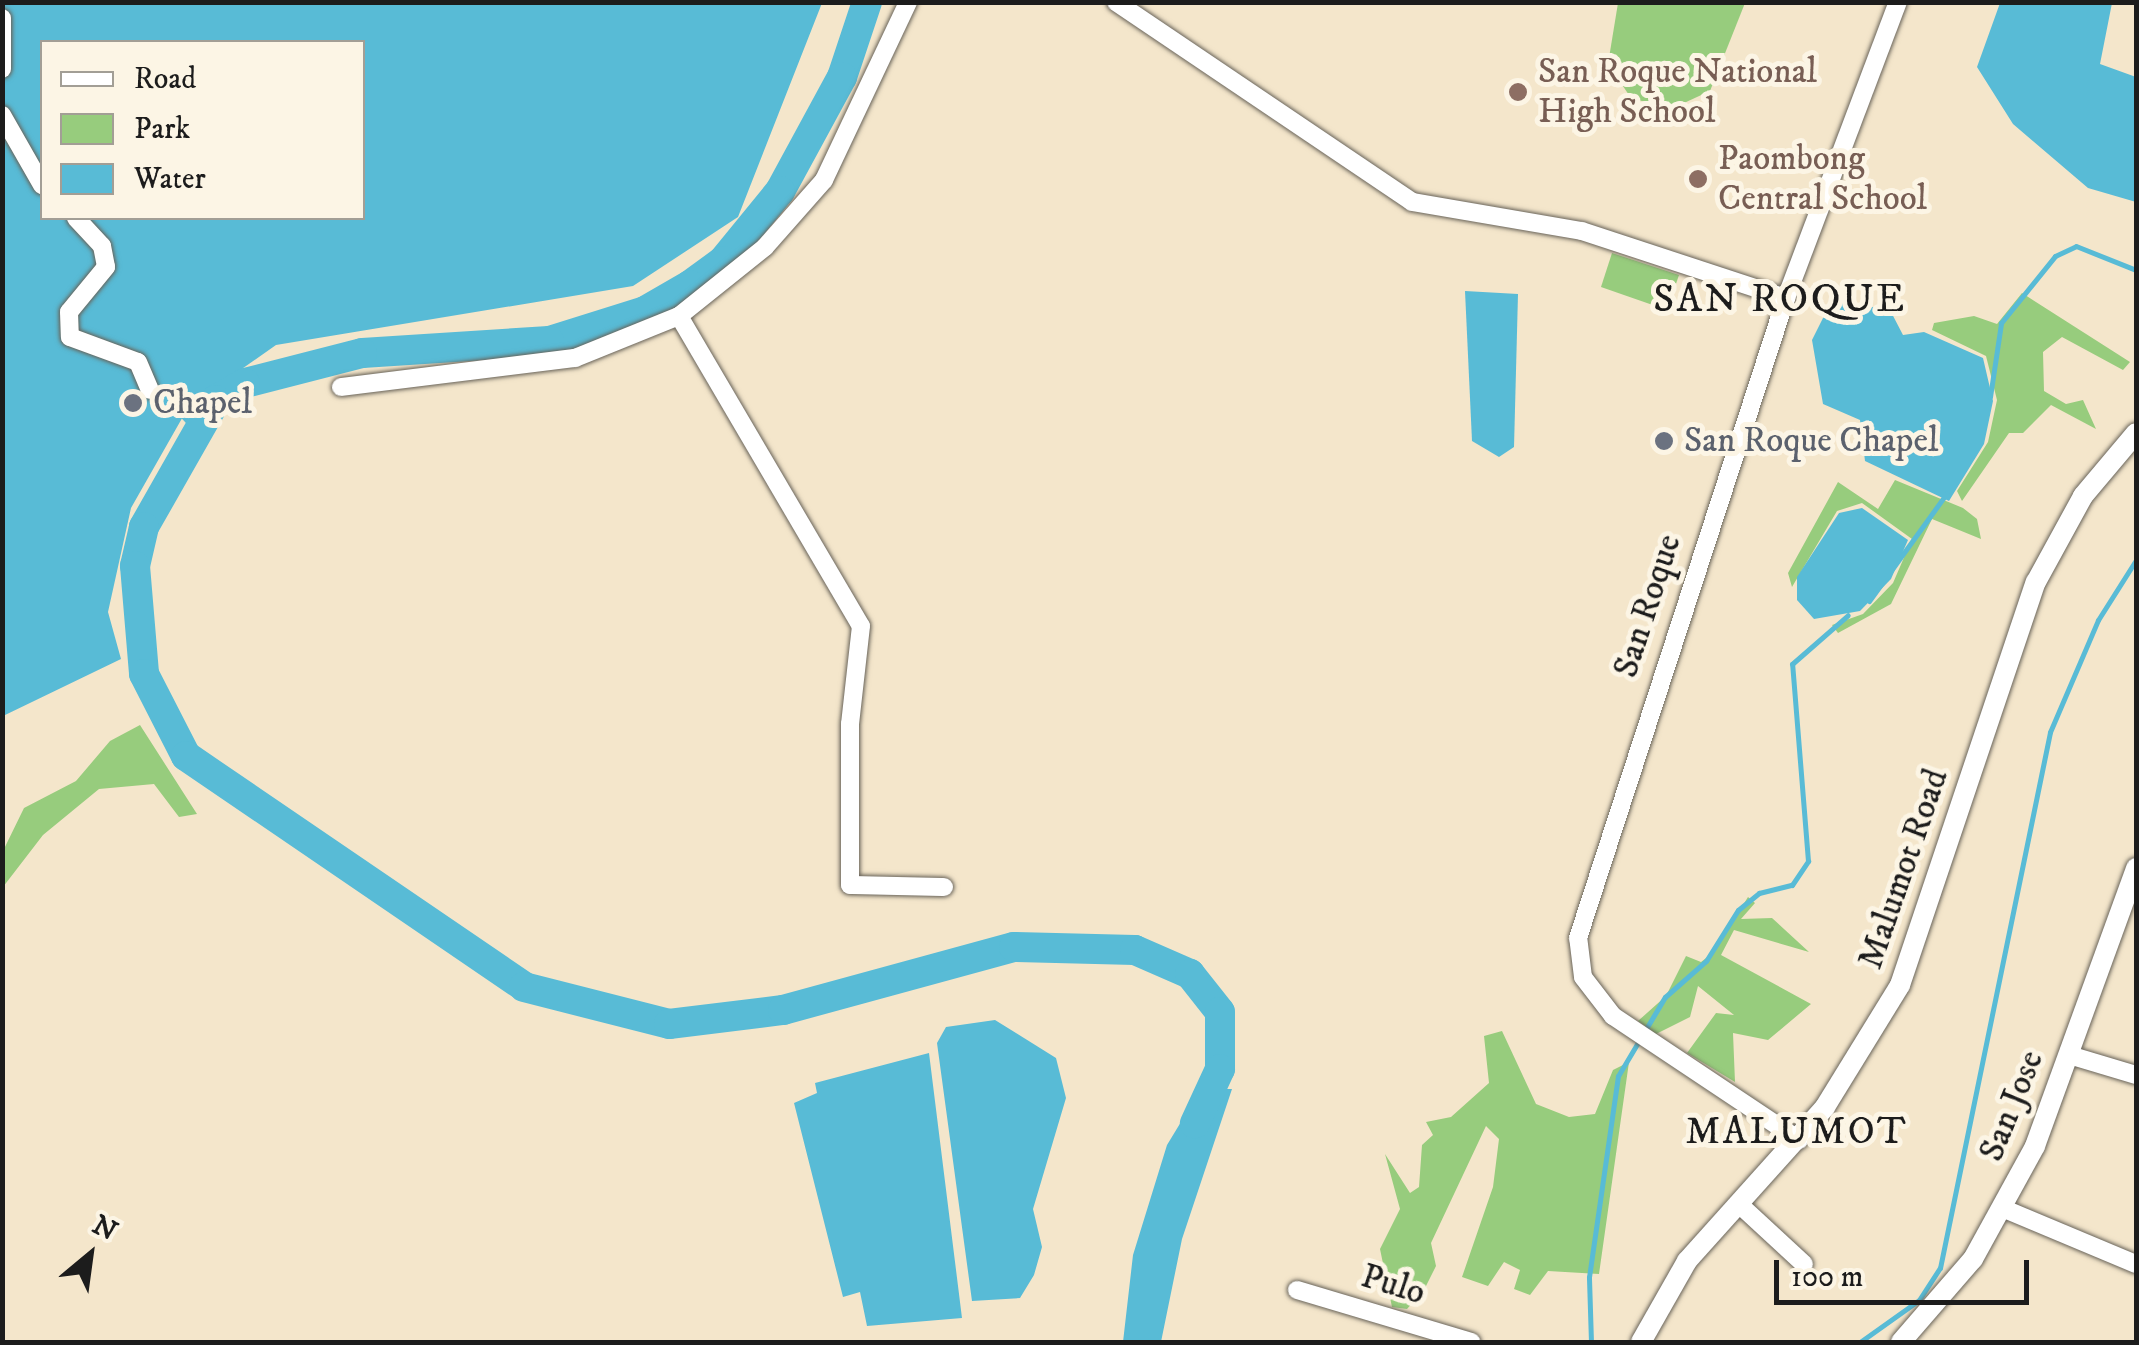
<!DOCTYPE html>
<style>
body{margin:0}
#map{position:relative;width:2139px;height:1345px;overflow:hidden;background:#f4e6cb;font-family:"IM FELL DW Pica",serif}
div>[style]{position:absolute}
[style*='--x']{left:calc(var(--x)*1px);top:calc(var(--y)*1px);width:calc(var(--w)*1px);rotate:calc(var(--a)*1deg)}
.green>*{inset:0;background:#97cc7d}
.water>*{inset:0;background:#58bbd6}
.stream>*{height:5px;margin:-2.5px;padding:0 2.5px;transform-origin:2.5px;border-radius:2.5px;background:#58bbd6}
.river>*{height:30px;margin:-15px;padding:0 15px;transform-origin:15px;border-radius:15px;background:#58bbd6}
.roads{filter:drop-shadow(0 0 2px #686359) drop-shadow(0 0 2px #686359)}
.minor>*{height:18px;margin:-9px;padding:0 9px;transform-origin:9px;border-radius:9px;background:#fff}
.tertiary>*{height:20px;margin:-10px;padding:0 10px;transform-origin:10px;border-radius:10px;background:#fff}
.dots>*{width:28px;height:28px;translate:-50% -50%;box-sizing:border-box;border:5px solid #fcf5e5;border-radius:50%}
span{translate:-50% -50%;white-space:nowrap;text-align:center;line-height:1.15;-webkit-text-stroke:10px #fcf5e5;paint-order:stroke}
.education-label{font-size:35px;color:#785e54}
.left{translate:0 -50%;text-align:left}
.worship-label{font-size:35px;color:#5b616d}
.street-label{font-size:35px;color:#1c1c1c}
.neighbourhood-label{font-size:38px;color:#1c1c1c;letter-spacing:2.5px}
.quarter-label{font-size:40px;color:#1c1c1c;letter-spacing:2.5px}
.frame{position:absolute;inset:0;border:5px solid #1c1c1c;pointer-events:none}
.legend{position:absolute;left:40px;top:40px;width:325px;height:180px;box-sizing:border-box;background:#fcf5e5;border:2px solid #a29e95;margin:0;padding:12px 18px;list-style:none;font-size:30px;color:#1c1c1c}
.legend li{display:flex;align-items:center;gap:20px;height:50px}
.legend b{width:50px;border:2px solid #a29e95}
.north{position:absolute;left:40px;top:1205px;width:100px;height:100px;-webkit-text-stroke:8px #fcf5e5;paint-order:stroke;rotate:29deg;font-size:28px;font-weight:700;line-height:40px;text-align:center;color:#1c1c1c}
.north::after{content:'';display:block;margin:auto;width:35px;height:45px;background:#1c1c1c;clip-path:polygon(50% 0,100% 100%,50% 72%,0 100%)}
.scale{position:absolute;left:1774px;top:1260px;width:255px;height:45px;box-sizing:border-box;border:5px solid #1c1c1c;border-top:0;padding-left:12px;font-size:30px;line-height:35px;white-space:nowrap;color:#1c1c1c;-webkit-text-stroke:8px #fcf5e5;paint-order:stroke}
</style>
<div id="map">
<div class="green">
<i style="clip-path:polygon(1618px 3px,1745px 3px,1710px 91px,1671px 109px,1631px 98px,1608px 64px)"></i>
<i style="clip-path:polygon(1612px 253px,1679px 275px,1667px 310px,1601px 287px)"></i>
<i style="clip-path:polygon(2022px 293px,2130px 362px,2123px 370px,2062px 337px,2043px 352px,2044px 391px,2066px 404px,2083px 400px,2096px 429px,2051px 405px,2023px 433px,2009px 433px,1962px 501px,1957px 491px,1988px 442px,1997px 400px,1986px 356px,1932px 330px,1934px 323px,1974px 316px,1997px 324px)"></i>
<i style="clip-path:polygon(1895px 480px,1963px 508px,1977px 519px,1981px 539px,1932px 519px,1891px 604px,1838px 633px,1832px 625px,1863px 614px,1893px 583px,1912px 539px,1862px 503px,1837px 511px,1792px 587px,1788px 573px,1838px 482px,1878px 509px)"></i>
<i style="clip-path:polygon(140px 725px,197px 814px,179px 817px,154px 784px,99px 789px,43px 835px,3px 887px,3px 851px,24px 808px,76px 781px,110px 741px)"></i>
<i style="clip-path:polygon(1748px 897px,1755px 903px,1741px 919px,1772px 918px,1809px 952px,1734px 930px,1721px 955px,1811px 1004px,1768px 1040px,1733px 1033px,1735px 1082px,1687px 1053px,1716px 1013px,1734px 1015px,1698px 986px,1690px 1017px,1656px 1034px,1638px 1021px,1666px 996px,1686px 956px,1701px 962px,1714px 952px)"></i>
<i style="clip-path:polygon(1502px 1031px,1536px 1104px,1569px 1117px,1595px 1114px,1613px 1070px,1629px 1062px,1599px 1274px,1548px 1271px,1530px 1295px,1514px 1289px,1520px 1270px,1504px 1262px,1488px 1286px,1462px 1277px,1493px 1187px,1499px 1139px,1486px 1126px,1431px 1243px,1436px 1266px,1424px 1290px,1407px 1309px,1392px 1307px,1380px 1249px,1400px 1209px,1385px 1154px,1410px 1193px,1419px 1187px,1422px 1145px,1433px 1135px,1426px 1122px,1451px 1117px,1489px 1083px,1484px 1036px)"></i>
</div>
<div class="water">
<i style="clip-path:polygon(evenodd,3px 3px,822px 3px,738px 217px,633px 286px,276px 345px,189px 406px,131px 508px,108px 612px,121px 659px,3px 716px,3px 3px,42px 42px,362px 42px,362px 218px,42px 218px,42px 42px)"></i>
<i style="clip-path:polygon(2000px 3px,2112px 3px,2100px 64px,2136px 77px,2136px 202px,2088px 188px,2013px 124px,1977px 67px)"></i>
<i style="clip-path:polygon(1465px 291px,1518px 294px,1514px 447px,1499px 457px,1472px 441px)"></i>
<i style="clip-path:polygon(1832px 300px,1890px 310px,1903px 335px,1924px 332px,1983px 358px,1993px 401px,1984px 444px,1949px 501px,1865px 461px,1860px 420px,1823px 404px,1812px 340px)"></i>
<i style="clip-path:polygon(1862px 508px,1908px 540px,1891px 579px,1860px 611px,1814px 619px,1797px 600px,1797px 577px,1839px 513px)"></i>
<i style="clip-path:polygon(995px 1020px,1056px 1058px,1066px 1098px,1033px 1209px,1042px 1247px,1034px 1275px,1020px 1298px,972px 1301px,937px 1043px,946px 1027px)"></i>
<i style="clip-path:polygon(929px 1053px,962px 1318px,867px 1326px,860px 1292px,843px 1297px,794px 1103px,817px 1093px,815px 1083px)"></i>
<i style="clip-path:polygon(1201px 1089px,1232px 1089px,1182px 1239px,1161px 1342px,1123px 1342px,1133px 1255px,1167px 1145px)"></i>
</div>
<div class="stream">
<i style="--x:1990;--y:397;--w:75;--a:-81.5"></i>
<i style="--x:2001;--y:323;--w:86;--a:-51.1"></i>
<i style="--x:2055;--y:256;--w:23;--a:-25"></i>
<i style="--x:2076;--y:246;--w:65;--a:21.8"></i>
<i style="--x:180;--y:413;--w:21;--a:47"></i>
<i style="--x:1869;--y:601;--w:133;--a:-54.2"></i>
<i style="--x:1591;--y:1342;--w:65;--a:-91.8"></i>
<i style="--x:1589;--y:1277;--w:203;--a:-81.8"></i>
<i style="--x:1618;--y:1076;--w:92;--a:-59.3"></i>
<i style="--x:1665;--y:997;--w:55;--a:-41.3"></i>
<i style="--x:1706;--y:961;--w:60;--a:-57.9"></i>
<i style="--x:1738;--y:910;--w:27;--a:-39"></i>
<i style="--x:1759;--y:893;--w:34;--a:-14"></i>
<i style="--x:1792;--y:885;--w:29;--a:-56"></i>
<i style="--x:1808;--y:861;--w:198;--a:-94.6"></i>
<i style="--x:1792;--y:664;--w:74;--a:-41.2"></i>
<i style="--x:1860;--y:1342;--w:72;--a:-35.4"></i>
<i style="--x:1919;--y:1300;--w:38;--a:-57"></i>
<i style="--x:1940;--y:1268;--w:547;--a:-78.4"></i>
<i style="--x:2050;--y:732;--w:122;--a:-66.8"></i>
<i style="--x:2098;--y:620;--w:71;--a:-57.7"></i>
</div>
<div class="river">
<i style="--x:867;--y:2;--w:79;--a:108.4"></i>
<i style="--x:842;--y:77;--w:130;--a:118.5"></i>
<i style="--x:780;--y:191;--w:90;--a:129.2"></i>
<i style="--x:723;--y:261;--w:41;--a:144"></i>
<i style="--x:690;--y:285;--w:52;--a:150"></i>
<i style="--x:645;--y:311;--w:101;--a:162.6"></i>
<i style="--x:549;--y:341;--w:187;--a:176.3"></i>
<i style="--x:362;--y:353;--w:121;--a:165.6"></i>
<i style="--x:245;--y:383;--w:34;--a:150"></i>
<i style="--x:216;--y:400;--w:146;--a:119.6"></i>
<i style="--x:144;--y:527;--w:40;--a:103"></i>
<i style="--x:135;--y:566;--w:108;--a:85.2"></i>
<i style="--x:144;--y:674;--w:92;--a:62.9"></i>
<i style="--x:186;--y:756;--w:409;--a:34.3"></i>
<i style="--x:524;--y:987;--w:150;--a:14.3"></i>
<i style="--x:669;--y:1024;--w:115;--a:-7"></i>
<i style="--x:783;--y:1010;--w:239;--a:-15.3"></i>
<i style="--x:1014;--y:947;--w:121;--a:1.4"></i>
<i style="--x:1135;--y:950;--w:60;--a:23.6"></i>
<i style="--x:1190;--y:974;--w:48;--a:51.7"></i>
<i style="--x:1220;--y:1012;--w:57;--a:90"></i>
<i style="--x:1220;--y:1069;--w:60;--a:114.8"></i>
</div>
<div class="roads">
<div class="minor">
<i style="--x:1116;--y:2;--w:357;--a:34"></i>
<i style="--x:1412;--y:202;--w:172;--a:9.7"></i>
<i style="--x:1582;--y:231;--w:215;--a:18.2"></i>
<i style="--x:2;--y:18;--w:51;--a:90"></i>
<i style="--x:2;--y:115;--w:81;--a:60.3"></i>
<i style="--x:76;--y:218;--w:38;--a:47"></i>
<i style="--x:102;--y:246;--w:21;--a:79"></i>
<i style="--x:106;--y:267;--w:58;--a:129.4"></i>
<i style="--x:69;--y:312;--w:25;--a:88"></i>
<i style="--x:70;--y:337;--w:72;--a:20.2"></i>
<i style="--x:138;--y:362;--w:30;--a:67"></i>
<i style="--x:679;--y:316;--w:359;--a:59.6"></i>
<i style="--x:861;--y:626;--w:99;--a:96.4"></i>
<i style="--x:850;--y:724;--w:161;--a:90"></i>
<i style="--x:850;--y:885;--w:94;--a:1.2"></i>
<i style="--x:341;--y:387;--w:236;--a:-7.1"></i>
<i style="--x:575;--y:358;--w:112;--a:-22"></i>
<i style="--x:679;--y:316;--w:110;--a:-38.7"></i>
<i style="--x:765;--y:247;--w:89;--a:-48.6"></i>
<i style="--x:824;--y:180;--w:197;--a:-64.7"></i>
<i style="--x:2069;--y:1055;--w:70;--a:16.6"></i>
<i style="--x:1799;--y:1140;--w:224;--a:-146.3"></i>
<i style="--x:1613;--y:1016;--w:49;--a:-127.6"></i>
<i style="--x:1583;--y:977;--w:39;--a:-97"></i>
<i style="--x:1578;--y:938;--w:673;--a:-72"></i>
<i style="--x:1786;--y:298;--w:316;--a:-69.3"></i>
<i style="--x:1740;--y:1205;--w:87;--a:42.7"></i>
<i style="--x:2002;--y:1208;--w:145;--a:22.7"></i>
<i style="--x:1297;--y:1290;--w:182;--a:16.6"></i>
</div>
<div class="tertiary">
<i style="--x:1641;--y:1342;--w:93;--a:-60.4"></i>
<i style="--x:1687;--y:1261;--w:207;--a:-48.1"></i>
<i style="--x:1825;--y:1107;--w:143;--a:-58.4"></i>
<i style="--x:1900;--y:985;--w:425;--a:-71.4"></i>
<i style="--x:2036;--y:582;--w:98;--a:-61.3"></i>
<i style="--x:2083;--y:496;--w:82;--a:-49.9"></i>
<i style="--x:1901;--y:1342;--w:110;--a:-49.1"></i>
<i style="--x:1973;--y:1259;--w:129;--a:-61.2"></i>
<i style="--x:2035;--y:1146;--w:296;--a:-70"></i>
</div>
</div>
<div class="dots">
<i style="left:1518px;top:92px;background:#8d6e63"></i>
<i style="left:1698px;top:179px;background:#8d6e63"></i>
<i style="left:133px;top:403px;background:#6b7280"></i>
<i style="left:1664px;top:441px;background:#6b7280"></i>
</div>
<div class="education-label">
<span class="left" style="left:1538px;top:92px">San Roque National<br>High School</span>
<span class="left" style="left:1718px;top:179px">Paombong<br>Central School</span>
</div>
<div class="worship-label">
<span class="left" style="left:153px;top:403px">Chapel</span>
<span class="left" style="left:1684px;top:441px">San Roque Chapel</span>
</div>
<div class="street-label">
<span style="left:1648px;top:606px;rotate:-72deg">San Roque</span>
<span style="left:1904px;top:869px;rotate:-71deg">Malumot Road</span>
<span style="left:2012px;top:1106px;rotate:-68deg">San Jose</span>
<span style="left:1393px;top:1285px;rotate:17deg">Pulo</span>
</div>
<div class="neighbourhood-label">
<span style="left:1797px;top:1133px">MALUMOT</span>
</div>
<div class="quarter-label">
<span style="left:1780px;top:300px">SAN ROQUE</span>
</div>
<div class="frame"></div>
<ul class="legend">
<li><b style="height:12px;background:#fff"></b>Road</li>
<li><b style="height:28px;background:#97cc7d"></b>Park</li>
<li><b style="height:28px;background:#58bbd6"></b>Water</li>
</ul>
<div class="north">N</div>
<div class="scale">100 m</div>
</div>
